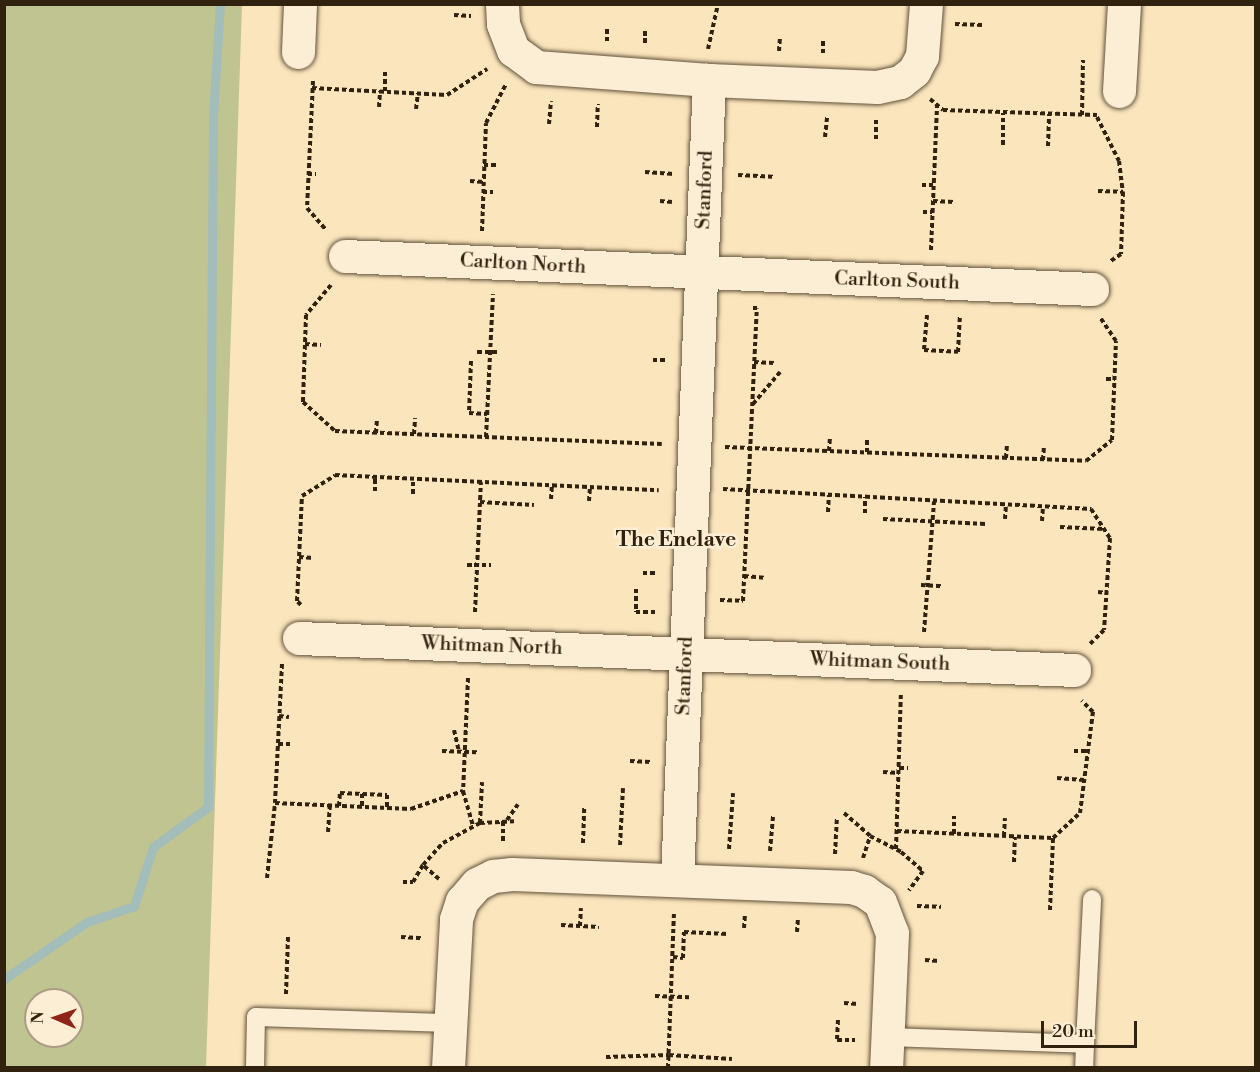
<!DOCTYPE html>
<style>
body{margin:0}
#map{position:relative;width:1260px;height:1072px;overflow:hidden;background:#fae5bd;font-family:"Libre Bodoni",serif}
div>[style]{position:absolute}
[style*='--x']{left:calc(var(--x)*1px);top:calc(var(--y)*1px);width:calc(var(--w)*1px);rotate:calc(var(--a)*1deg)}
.green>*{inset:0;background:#bfc490}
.stream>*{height:9px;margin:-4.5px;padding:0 4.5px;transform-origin:4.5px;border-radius:4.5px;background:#a2bdba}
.path>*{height:4px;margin-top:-2px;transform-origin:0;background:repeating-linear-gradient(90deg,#31210f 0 4.5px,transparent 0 7.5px)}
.roads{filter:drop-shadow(0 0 2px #63523a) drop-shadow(0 0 2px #63523a)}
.service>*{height:18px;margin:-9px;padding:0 9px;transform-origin:9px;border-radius:9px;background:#fceed4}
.minor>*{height:33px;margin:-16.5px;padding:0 16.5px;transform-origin:16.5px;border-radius:16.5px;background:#fceed4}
span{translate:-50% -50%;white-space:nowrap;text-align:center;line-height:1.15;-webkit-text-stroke:5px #fceed4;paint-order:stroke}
.street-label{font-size:20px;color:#31210f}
.neighbourhood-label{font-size:21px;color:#31210f;font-weight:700}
.frame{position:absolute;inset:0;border:6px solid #31210f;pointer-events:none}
.north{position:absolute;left:24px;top:988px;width:60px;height:60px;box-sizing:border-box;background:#fceed4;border:2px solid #ab9c85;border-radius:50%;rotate:272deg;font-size:16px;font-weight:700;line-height:24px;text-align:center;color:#31210f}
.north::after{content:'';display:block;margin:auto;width:21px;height:27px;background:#8f2418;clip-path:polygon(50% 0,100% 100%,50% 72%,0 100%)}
.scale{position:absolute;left:1041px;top:1021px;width:96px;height:27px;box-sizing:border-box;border:3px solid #31210f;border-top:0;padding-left:8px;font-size:18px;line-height:21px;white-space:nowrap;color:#31210f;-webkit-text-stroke:4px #fceed4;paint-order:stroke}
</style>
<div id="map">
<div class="green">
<i style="clip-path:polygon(evenodd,5px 4px,242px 5px,206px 1067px,5px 1067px,5px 4px,36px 1000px,72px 1000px,72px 1036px,36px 1036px,36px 1000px)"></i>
</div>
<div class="stream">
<i style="--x:4;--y:979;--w:101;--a:-34.5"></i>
<i style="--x:87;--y:922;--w:50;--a:-18.8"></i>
<i style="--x:134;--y:906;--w:62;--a:-72.1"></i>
<i style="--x:153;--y:847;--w:68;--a:-36"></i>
<i style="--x:208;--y:807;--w:691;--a:-89.59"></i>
<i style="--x:213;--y:116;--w:112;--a:-86.4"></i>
</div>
<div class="path">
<i style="--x:454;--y:15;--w:17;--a:3"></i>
<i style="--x:955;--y:24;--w:27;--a:2"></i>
<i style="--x:607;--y:41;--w:12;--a:-90"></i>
<i style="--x:645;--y:43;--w:13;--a:-90"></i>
<i style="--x:708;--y:49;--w:46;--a:-77.5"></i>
<i style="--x:779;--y:51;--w:15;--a:-86"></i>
<i style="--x:823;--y:53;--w:15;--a:-90"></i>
<i style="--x:313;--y:81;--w:127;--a:92.7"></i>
<i style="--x:307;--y:208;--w:30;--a:49"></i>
<i style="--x:312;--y:88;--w:135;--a:3"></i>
<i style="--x:447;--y:95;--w:48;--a:-33"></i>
<i style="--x:385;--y:91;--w:21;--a:-90"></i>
<i style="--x:930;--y:99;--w:17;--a:40"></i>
<i style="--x:943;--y:110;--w:154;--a:1.9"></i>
<i style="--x:379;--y:107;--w:16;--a:-86"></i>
<i style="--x:416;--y:109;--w:16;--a:-83"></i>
<i style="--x:1082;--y:115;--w:55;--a:-89"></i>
<i style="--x:1097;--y:117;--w:49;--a:63.4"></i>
<i style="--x:1119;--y:161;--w:31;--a:83"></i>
<i style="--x:1123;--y:192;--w:62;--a:91.8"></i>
<i style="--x:1121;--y:254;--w:14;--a:146"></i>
<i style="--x:549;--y:124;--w:23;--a:-85"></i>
<i style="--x:597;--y:127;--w:23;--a:-88"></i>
<i style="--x:825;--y:137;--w:20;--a:-84"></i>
<i style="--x:876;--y:139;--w:20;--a:-90"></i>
<i style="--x:1003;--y:145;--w:32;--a:-90"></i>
<i style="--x:1048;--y:146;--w:32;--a:-88"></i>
<i style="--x:484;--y:165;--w:12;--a:0"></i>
<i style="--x:645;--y:172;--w:29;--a:4"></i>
<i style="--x:308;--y:174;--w:8;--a:0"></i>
<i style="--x:738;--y:175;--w:35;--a:3"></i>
<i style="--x:470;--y:181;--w:14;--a:4"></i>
<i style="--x:922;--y:185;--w:11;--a:0"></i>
<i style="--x:1098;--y:191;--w:25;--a:2"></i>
<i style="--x:483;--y:192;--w:10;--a:0"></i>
<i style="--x:660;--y:201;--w:12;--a:5"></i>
<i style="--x:933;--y:201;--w:21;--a:3"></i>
<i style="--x:923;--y:212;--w:9;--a:0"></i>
<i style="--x:482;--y:231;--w:108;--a:-87.9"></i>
<i style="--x:486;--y:123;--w:44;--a:-62.9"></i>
<i style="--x:931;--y:250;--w:145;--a:-87.6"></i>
<i style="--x:331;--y:285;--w:39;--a:130"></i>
<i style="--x:306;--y:315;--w:87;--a:92"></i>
<i style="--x:303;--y:402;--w:43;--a:42.2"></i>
<i style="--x:335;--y:431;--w:327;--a:2.3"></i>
<i style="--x:927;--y:315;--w:35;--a:95"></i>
<i style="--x:924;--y:350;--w:34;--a:3"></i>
<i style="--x:958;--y:352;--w:37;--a:-87"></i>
<i style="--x:305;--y:344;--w:16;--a:4"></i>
<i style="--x:477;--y:352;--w:22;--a:0"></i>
<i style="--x:653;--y:360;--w:14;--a:0"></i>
<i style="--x:471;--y:361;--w:52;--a:92.2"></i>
<i style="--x:469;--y:413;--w:18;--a:3"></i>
<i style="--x:754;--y:362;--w:21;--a:3"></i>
<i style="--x:1106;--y:379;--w:9;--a:0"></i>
<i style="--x:753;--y:404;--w:42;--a:-49.8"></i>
<i style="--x:376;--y:433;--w:15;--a:-86"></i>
<i style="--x:414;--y:434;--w:16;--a:-86"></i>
<i style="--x:486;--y:437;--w:143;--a:-87.2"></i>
<i style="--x:725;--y:447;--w:361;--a:2.2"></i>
<i style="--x:1086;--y:461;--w:33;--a:-39"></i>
<i style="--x:1112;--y:440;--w:99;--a:-87.7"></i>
<i style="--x:1116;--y:341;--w:27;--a:-124"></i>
<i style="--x:829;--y:451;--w:15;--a:-86"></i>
<i style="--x:867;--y:452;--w:15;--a:-90"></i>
<i style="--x:1006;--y:458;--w:14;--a:-86"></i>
<i style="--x:1043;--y:460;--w:14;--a:-86"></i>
<i style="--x:723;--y:489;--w:369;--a:3.1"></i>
<i style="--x:1091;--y:509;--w:35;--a:57"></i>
<i style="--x:1110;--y:538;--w:92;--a:93.7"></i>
<i style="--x:1104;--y:630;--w:20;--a:135"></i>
<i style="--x:375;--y:491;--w:14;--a:-90"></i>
<i style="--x:413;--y:494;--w:15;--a:-90"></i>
<i style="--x:551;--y:499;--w:14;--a:-86"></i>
<i style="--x:589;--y:501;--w:15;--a:-86"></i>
<i style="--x:480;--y:502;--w:54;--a:3.2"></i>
<i style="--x:828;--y:512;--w:17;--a:-87"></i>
<i style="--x:865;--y:513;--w:16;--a:-90"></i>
<i style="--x:883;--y:519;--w:103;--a:2.8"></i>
<i style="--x:1005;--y:519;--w:15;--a:-86"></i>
<i style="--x:1042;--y:521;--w:14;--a:-86"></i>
<i style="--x:1060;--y:527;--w:44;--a:2.6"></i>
<i style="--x:299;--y:557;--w:15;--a:4"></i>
<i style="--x:467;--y:565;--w:24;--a:0"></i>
<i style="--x:643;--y:573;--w:15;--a:0"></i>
<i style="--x:744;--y:576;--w:22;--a:5"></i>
<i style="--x:921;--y:585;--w:22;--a:3"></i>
<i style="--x:636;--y:589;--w:23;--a:90"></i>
<i style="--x:636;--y:612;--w:21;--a:0"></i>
<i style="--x:1098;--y:592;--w:9;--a:6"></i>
<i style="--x:720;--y:600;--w:23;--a:2"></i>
<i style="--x:743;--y:601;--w:293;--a:-87.3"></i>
<i style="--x:757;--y:308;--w:4;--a:180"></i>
<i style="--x:301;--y:605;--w:6;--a:-135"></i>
<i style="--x:297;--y:601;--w:105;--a:-87.3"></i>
<i style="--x:302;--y:496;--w:39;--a:-32"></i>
<i style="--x:335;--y:475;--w:324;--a:2.7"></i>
<i style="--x:475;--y:612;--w:130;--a:-87.4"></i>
<i style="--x:924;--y:632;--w:131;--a:-85.6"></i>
<i style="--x:282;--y:664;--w:139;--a:92.9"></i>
<i style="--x:275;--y:803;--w:136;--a:2.5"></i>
<i style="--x:411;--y:809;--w:55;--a:-19.1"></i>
<i style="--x:468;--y:678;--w:113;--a:92.5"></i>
<i style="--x:463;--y:791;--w:36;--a:74"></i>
<i style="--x:279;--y:716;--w:10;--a:6"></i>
<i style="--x:454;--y:730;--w:22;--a:77"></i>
<i style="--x:278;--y:744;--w:13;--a:0"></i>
<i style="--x:442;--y:751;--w:35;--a:2"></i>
<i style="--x:1074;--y:751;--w:14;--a:0"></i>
<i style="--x:630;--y:761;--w:21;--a:3"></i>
<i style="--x:899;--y:768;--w:9;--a:0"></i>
<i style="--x:883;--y:772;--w:16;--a:4"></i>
<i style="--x:1057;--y:778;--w:27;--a:4"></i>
<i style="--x:339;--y:806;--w:13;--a:-86"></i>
<i style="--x:340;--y:793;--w:47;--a:2.4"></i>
<i style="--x:387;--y:795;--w:13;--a:90"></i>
<i style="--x:362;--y:806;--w:12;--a:-90"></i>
<i style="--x:844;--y:813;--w:35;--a:41"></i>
<i style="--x:870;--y:836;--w:35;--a:27"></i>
<i style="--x:901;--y:852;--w:29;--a:41"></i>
<i style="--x:923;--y:871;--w:24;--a:126"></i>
<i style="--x:507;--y:820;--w:19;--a:-55"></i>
<i style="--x:503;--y:821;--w:23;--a:90"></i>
<i style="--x:480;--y:823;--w:41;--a:-87.2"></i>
<i style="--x:897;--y:831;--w:156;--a:2.6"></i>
<i style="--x:1053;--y:838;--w:37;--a:-43"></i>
<i style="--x:1080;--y:813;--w:102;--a:-82.7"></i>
<i style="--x:1093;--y:712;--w:16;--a:-135"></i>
<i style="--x:328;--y:832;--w:27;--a:-86"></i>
<i style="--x:954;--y:834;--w:18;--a:-90"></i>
<i style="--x:1004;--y:836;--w:18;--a:-87"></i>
<i style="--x:583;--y:843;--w:35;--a:-88"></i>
<i style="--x:620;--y:845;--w:57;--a:-87"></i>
<i style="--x:729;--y:849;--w:56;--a:-85.9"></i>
<i style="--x:896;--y:849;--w:155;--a:-88.2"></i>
<i style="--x:770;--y:851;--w:36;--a:-85"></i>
<i style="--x:835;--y:854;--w:36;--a:-87"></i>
<i style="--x:863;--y:858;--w:23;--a:-72"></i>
<i style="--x:1014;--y:862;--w:25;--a:-88"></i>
<i style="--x:267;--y:878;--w:75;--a:-83.9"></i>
<i style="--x:439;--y:879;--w:21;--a:-139"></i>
<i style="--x:423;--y:865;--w:30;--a:-48"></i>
<i style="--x:443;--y:843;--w:42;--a:-28.4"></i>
<i style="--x:480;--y:823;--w:34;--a:-3"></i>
<i style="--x:403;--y:882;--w:10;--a:0"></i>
<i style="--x:413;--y:882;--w:20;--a:-60"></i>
<i style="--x:917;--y:906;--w:24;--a:2"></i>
<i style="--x:1050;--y:910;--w:72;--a:-87.6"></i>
<i style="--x:561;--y:925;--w:38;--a:3"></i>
<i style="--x:580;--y:926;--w:18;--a:-87"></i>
<i style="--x:744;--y:928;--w:13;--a:-86"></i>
<i style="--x:797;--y:932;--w:15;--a:-86"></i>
<i style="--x:401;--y:937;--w:22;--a:3"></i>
<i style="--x:673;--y:957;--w:10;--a:6"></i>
<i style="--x:683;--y:958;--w:26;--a:-88"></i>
<i style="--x:684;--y:932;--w:44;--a:2.6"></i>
<i style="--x:925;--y:960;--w:14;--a:4"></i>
<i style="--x:286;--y:994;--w:57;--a:-88"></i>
<i style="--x:655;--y:996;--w:34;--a:2"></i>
<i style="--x:844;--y:1003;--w:14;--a:4"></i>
<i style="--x:838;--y:1020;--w:20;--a:93"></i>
<i style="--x:837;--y:1040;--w:18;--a:0"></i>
<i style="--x:606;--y:1057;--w:63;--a:-1.8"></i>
<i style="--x:669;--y:1055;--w:63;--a:3.6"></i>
<i style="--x:668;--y:1068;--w:156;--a:-87.8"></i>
</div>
<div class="roads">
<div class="service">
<i style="--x:888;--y:1037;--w:197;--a:2"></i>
<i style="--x:1085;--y:1044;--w:24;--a:92"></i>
<i style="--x:1085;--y:1044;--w:145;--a:-87.2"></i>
<i style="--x:255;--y:1068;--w:51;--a:-88.9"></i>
<i style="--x:256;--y:1017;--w:195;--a:1.8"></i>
</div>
<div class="minor">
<i style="--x:502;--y:4;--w:20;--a:87"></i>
<i style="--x:503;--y:24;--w:28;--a:69"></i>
<i style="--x:513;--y:50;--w:29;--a:36"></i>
<i style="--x:536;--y:67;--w:173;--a:4.3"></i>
<i style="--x:709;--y:80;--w:168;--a:2.4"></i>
<i style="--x:877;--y:87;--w:24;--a:-12"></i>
<i style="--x:900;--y:82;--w:18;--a:-38"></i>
<i style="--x:914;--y:71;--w:17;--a:-62"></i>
<i style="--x:922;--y:56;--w:52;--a:-85.6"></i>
<i style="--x:298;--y:52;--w:48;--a:-87.6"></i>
<i style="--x:1119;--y:91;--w:87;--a:-86.7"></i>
<i style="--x:345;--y:256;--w:748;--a:2.53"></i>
<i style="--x:299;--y:638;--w:776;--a:2.36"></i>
<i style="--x:677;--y:879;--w:800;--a:-87.71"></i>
<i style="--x:448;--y:1068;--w:149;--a:-86.9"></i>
<i style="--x:456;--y:919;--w:19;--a:-72"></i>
<i style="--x:462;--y:901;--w:23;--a:-49"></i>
<i style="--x:477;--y:884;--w:18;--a:-27"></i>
<i style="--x:493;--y:876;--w:19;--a:-6"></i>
<i style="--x:512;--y:874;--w:339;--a:2.2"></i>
<i style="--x:851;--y:887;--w:14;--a:17"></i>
<i style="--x:864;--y:891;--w:19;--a:35"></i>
<i style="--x:880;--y:902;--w:33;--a:69"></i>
<i style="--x:892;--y:933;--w:135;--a:92.5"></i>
</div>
</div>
<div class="street-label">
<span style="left:705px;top:190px;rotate:-88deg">Stanford</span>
<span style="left:523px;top:264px;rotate:3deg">Carlton North</span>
<span style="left:897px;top:281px;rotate:2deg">Carlton South</span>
<span style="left:492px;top:646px;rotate:2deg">Whitman North</span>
<span style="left:880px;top:662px;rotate:2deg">Whitman South</span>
<span style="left:685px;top:676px;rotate:-88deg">Stanford</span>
</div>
<div class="neighbourhood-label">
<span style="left:676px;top:540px">The Enclave</span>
</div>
<div class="frame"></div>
<div class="north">N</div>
<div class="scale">20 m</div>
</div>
